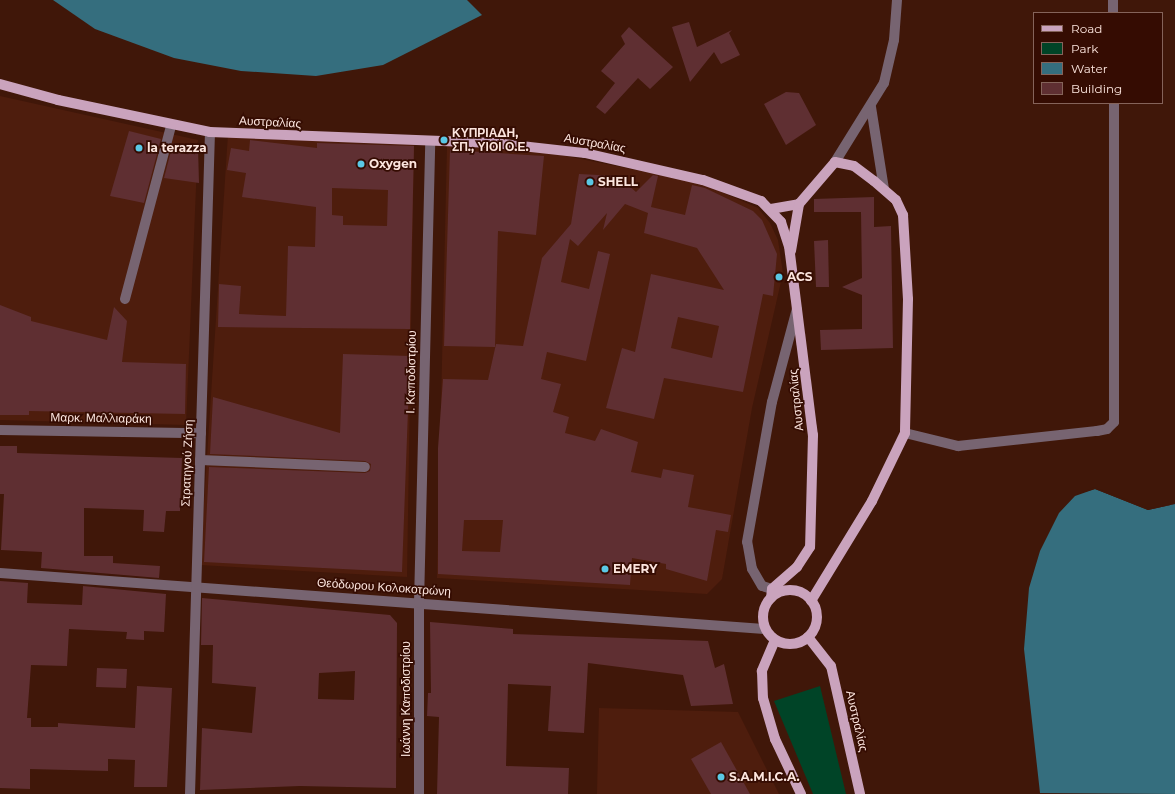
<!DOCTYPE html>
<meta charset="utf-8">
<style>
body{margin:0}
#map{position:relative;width:1175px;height:794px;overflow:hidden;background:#401709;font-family:Montserrat,sans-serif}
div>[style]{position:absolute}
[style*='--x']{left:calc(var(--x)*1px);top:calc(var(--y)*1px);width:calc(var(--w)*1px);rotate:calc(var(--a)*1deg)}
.built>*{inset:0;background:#4e1d0d}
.green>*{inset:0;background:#004427}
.water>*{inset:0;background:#356e7e}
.pier>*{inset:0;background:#401709}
.building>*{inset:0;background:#5f2f32}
.minor>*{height:10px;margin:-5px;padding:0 5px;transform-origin:5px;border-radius:5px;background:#776471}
.major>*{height:10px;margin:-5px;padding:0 5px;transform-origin:5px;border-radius:5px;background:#caa3bd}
.major>.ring{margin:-5px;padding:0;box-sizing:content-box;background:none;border:10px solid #caa3bd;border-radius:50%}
.dots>*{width:11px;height:11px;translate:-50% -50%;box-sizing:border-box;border:2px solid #350c02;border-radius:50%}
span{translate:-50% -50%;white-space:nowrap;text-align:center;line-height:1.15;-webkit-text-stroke:3.5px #350c02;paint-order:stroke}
.street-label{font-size:12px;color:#fce5de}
.poi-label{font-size:12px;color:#fce5de;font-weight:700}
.left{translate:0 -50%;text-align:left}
.legend{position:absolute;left:1033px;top:12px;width:130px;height:92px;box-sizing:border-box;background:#350c02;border:1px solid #85635a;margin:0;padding:5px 7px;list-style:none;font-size:12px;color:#fce5de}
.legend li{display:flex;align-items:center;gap:8px;height:20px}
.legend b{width:20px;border:1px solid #85635a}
</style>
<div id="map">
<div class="built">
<i style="clip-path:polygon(0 96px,198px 140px,186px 425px,0 420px)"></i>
<i style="clip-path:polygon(228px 134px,414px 142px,407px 577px,200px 565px)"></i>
<i style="clip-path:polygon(447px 146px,546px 152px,701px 183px,758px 208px,770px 223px,778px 240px,783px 273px,752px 408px,722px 579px,707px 594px,437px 578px)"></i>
<i style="clip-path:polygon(599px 708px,738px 712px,779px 794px,597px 794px)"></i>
</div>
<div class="green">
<i style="clip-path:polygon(820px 686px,846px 794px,813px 794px,774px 701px)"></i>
</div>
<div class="water">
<i style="clip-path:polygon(53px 0,467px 0,482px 15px,383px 65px,316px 76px,241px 71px,174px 58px,95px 29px)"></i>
<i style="clip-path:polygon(1095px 489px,1148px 510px,1175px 504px,1175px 794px,1040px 793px,1024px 649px,1029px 588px,1040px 551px,1059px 513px,1075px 496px)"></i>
</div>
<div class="pier">
<i style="clip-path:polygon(1095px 487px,1148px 508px,1175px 504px,1148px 510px,1095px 489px,1074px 495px)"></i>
</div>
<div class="building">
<i style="clip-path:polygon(689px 22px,697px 47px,732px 30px,729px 33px,740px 55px,721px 64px,714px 52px,690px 82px,672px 27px)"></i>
<i style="clip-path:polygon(629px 27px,673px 67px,650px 89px,638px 78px,605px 114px,596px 107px,615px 83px,601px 71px,625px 44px,621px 36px)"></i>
<i style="clip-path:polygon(786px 92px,799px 93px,816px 125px,786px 145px,764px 104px)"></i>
<i style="clip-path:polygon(129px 131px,161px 139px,144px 203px,110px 196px)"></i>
<i style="clip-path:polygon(evenodd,250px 140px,317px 148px,317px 143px,414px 146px,410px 329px,218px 327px,219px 284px,241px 286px,239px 314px,286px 316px,288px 246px,315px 247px,316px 207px,242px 197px,246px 173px,227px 170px,231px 148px,249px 151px,250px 140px,332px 188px,388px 190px,387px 226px,343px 225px,343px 216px,332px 215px,332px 188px)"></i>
<i style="clip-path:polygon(173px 143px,198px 147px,199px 183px,164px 178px)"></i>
<i style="clip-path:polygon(450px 150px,544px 156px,536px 235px,498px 231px,495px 347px,444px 346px)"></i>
<i style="clip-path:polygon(evenodd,579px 174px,618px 176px,636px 192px,653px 175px,658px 176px,651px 207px,685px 215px,692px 185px,705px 188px,753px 211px,762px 220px,777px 254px,773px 296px,763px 294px,743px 392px,664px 378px,654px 419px,606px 408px,622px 348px,635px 352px,651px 274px,724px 290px,697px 248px,644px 233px,648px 213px,625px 204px,603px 230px,607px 213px,578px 246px,570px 239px,561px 282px,589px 289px,598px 251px,610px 254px,586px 361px,547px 352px,541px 379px,561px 384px,553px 412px,569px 417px,565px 433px,595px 441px,601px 429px,638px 442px,631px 472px,661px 478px,663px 469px,694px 475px,688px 507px,731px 515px,728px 532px,716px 530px,707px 581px,666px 569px,666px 564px,632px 558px,630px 585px,438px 574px,438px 448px,443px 379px,488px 380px,496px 344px,523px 346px,542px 258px,571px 224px,579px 174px,678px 317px,719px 326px,712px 358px,671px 348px,678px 317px,579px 174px,464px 520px,503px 520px,500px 552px,462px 551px,464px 520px)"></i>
<i style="clip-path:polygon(874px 197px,874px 227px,891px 226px,893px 348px,821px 350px,820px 330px,862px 329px,862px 295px,842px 287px,862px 278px,861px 212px,814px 212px,814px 199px)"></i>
<i style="clip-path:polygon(828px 240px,829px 287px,816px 287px,814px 241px)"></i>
<i style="clip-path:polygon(0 305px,31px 317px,31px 321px,107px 340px,114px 307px,127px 321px,122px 362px,186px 364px,185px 414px,29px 411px,29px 415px,0 415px)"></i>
<i style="clip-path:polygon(343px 354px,410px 356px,402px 572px,204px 562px,209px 467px,365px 473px,370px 471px,371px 464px,365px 461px,210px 454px,213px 397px,340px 433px)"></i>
<i style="clip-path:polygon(0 446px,17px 446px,17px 453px,182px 458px,180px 511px,166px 511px,164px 532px,143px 531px,144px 510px,84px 508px,84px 556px,113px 556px,113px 563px,160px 566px,159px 578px,41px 568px,42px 552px,1px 550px,4px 494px,0 494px)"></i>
<i style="clip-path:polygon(0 581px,28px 583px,27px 603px,82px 605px,83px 586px,166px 594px,164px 632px,144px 631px,144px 640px,126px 639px,127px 632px,69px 629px,67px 666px,31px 665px,27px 718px,31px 718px,31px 727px,58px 727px,58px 723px,135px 728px,137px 686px,172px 688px,167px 787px,134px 787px,135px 760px,108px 759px,108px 771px,30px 769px,30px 789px,0 788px)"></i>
<i style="clip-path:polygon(evenodd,202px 598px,390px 615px,397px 623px,396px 788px,300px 786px,200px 790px,202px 728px,252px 733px,256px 687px,212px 683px,213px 645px,201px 645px,202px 598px,355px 671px,354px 700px,318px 699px,319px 673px,355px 671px)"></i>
<i style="clip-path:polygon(430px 622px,513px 629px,513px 634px,708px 641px,715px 668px,724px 664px,733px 704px,691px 706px,683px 675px,588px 663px,584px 733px,548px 731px,551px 686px,508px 684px,506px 766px,569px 768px,568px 794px,437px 794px,439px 717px,427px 716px,428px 693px,431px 693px)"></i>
<i style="clip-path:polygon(97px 668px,127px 669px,126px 688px,96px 687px)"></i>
<i style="clip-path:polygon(721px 742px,750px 794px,711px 794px,691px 759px)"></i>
</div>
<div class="minor">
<i style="--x:1113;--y:0;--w:13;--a:90"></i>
<i style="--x:871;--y:107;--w:83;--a:81"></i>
<i style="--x:835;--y:162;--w:93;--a:-58.2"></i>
<i style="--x:884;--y:83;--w:44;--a:-76.9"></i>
<i style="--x:894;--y:40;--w:40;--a:-85.7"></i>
<i style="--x:125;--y:299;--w:179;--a:-75.1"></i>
<i style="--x:0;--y:430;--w:201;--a:0.9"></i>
<i style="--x:905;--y:433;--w:55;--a:13.8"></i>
<i style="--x:958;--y:446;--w:140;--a:-6.2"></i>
<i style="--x:1097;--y:431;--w:10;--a:-11"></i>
<i style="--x:1107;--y:429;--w:10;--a:-45"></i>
<i style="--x:1114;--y:422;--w:319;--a:-90"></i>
<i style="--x:200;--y:460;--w:165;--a:2.4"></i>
<i style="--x:0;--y:573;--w:767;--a:4.19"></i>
<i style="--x:772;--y:589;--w:10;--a:-163"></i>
<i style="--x:762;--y:586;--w:20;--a:-120"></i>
<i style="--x:752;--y:569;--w:27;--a:-100"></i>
<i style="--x:747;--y:542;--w:142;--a:-79.9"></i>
<i style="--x:772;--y:402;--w:96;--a:-75"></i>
<i style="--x:190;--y:794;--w:662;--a:-88.27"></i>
<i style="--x:419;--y:794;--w:191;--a:-90"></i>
<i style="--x:419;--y:603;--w:462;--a:-88.6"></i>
</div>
<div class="major">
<i style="--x:0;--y:84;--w:60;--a:15.4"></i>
<i style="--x:58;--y:100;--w:155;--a:11.9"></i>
<i style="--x:210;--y:132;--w:284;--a:2.2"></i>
<i style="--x:494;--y:143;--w:92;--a:6.3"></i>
<i style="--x:585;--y:153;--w:121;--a:12.9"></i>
<i style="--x:703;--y:180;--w:62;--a:19.9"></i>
<i style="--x:761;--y:201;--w:29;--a:46"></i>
<i style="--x:781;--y:222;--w:25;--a:72"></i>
<i style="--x:789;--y:246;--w:191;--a:82.8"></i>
<i style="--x:813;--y:435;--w:112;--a:91.5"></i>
<i style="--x:810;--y:547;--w:24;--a:123"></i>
<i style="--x:797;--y:567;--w:33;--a:139"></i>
<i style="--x:772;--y:589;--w:9;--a:96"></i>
<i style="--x:771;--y:209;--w:28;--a:-10"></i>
<i style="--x:791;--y:251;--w:48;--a:-80.3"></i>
<i style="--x:799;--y:204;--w:55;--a:-49.4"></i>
<i style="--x:835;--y:162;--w:19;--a:12"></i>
<i style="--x:854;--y:166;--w:25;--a:37"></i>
<i style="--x:874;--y:181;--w:29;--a:41"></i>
<i style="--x:896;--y:200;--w:17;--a:65"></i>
<i style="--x:903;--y:215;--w:84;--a:86.6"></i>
<i style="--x:908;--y:299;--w:134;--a:91.3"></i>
<i style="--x:905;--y:433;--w:76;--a:115.9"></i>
<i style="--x:872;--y:501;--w:117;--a:121.4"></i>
<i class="ring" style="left:763px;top:590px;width:44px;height:44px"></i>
<i style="--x:808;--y:637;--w:37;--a:52"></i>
<i style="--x:831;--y:666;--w:131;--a:77.2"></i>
<i style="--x:775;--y:640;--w:34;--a:113"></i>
<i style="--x:762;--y:671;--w:27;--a:88"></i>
<i style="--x:763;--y:698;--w:43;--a:73.7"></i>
<i style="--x:775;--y:739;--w:61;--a:64.7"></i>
</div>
<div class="dots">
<i style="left:444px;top:140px;background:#5ac8e5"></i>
<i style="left:139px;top:148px;background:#5ac8e5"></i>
<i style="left:361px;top:164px;background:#5ac8e5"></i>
<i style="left:590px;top:182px;background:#5ac8e5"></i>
<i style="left:779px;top:277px;background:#5ac8e5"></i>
<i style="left:605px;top:569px;background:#5ac8e5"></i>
<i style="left:721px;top:777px;background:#5ac8e5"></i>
</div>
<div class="street-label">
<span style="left:270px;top:122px;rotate:3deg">Αυστραλίας</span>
<span style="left:595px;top:143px;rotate:10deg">Αυστραλίας</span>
<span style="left:411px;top:372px;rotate:-89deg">Ι. Καποδιστρίου</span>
<span style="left:796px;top:400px;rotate:-96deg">Αυστραλίας</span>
<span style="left:101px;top:418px;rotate:1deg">Μαρκ. Μαλλιαράκη</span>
<span style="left:187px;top:463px;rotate:-88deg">Στρατηγού Ζήση</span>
<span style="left:384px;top:587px;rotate:4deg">Θεόδωρου Κολοκοτρώνη</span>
<span style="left:406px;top:699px;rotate:-90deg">Ιωάννη Καποδιστρίου</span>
<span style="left:857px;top:721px;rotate:77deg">Αυστραλίας</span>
</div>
<div class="poi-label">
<span class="left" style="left:452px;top:140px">ΚΥΠΡΙΑΔΗ,<br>ΣΠ., ΥΙΟΙ Ο.Ε.</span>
<span class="left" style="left:147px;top:148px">la terazza</span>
<span class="left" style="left:369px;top:164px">Oxygen</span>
<span class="left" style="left:598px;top:182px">SHELL</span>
<span class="left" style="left:787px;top:277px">ACS</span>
<span class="left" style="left:613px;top:569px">EMERY</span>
<span class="left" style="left:729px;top:777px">S.A.M.I.C.A.</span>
</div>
<ul class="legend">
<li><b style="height:5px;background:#caa3bd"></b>Road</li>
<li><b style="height:11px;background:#004427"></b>Park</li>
<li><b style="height:11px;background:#356e7e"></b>Water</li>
<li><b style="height:11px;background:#5f2f32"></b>Building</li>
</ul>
</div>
